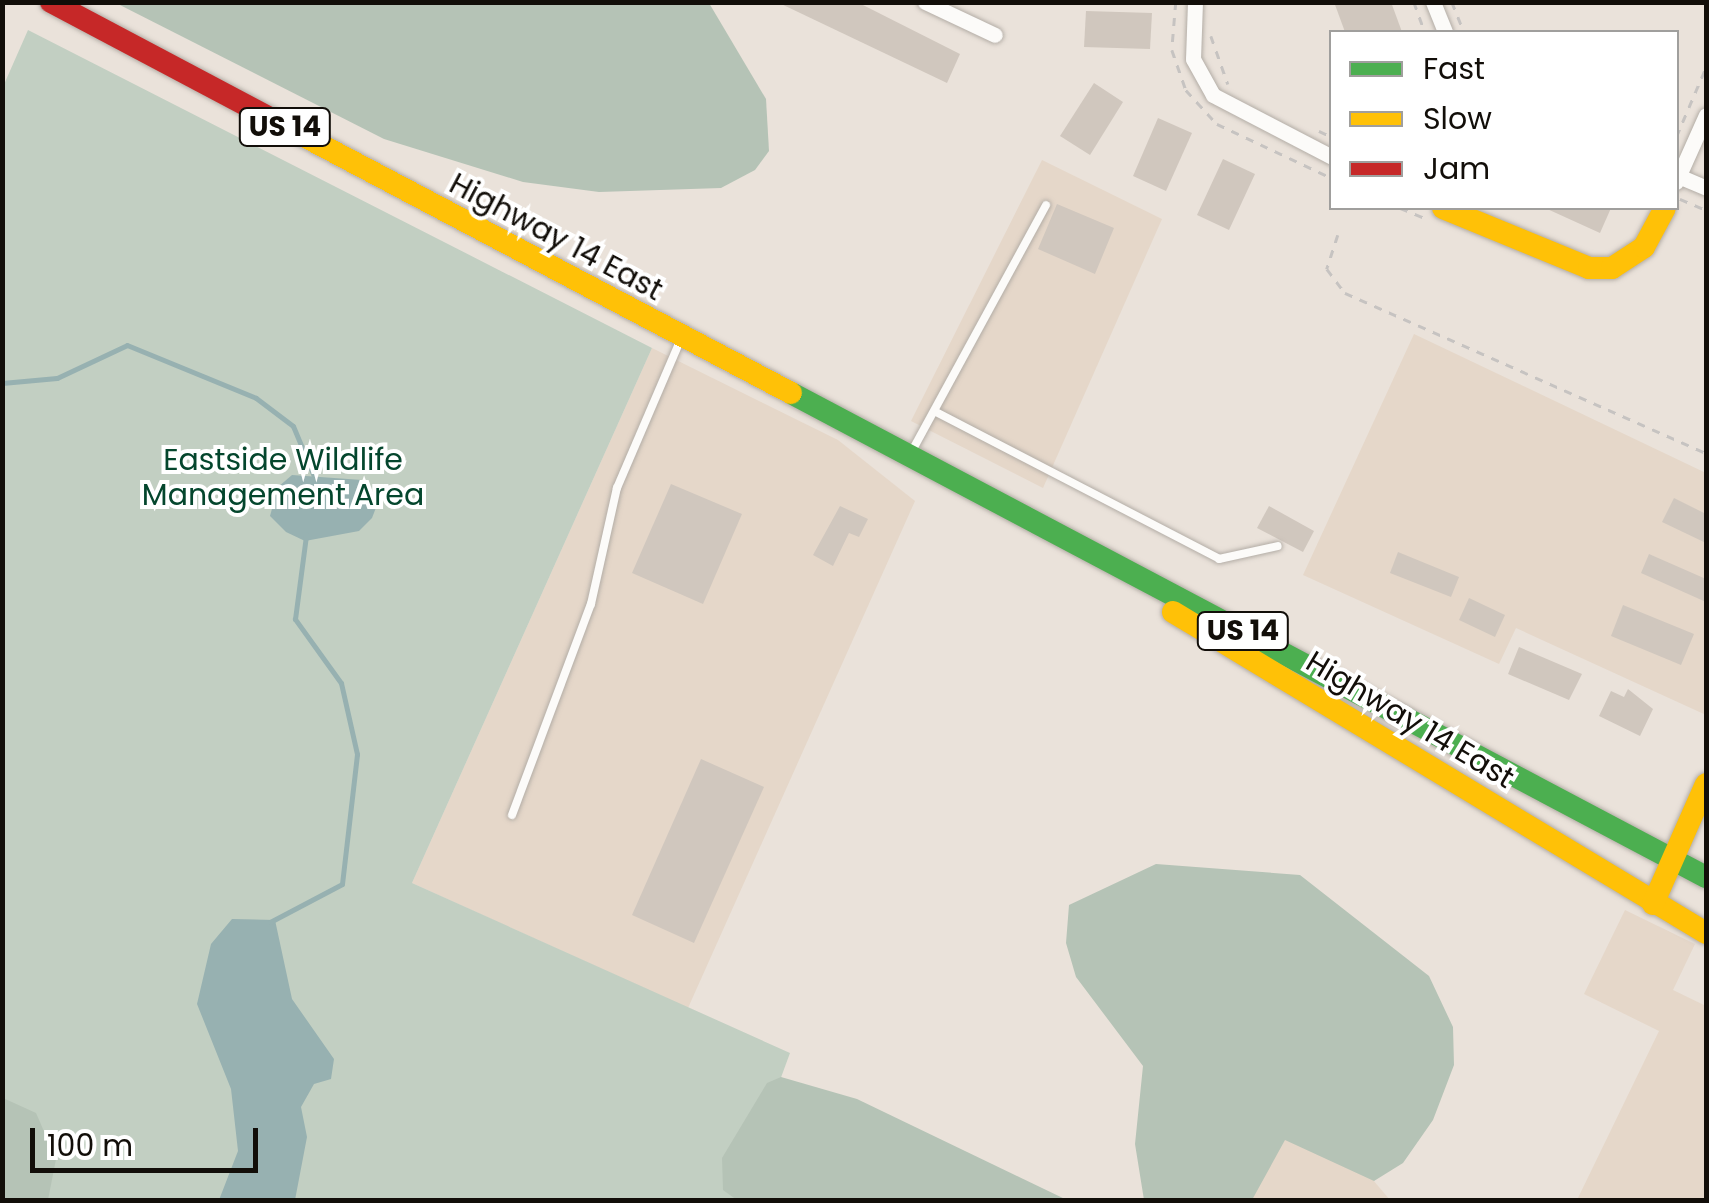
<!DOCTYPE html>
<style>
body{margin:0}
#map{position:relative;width:1709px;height:1203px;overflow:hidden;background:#eae2da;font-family:Poppins,sans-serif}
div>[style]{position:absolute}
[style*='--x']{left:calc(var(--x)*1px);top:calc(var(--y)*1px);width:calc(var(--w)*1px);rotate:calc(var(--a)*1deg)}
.built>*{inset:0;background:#e5d7c9}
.green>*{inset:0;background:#c2cfc2}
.forest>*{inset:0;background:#b5c3b6}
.water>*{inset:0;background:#97b1b1}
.stream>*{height:5px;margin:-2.5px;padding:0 2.5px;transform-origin:2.5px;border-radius:2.5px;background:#97b1b1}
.building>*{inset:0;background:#d0c7be}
.path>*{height:2.5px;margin-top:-1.25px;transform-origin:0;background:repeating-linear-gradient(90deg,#c6c3c1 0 8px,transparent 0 16px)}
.roads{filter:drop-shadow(0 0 2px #b3ada6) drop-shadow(0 0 2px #b3ada6)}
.lane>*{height:8px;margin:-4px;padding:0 4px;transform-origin:4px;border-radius:4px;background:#fcfbf9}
.street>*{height:15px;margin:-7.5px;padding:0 7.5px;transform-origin:7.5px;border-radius:7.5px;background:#fcfbf9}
.fast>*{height:22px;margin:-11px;padding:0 11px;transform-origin:11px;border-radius:11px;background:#4caf50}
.slow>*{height:22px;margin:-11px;padding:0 11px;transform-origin:11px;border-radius:11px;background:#ffc107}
.jam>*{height:22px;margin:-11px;padding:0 11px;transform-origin:11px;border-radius:11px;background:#c62828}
span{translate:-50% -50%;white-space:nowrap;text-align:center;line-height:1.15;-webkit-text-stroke:8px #fff;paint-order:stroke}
.shield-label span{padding:2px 8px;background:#fff;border:2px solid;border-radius:8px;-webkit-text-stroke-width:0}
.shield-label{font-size:28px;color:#120e09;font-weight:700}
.street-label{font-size:30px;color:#120e09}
.park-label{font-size:30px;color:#04462d}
.frame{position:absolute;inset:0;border:5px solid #120e09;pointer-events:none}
.legend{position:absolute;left:1329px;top:30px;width:350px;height:180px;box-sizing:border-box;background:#fff;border:2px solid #a09f9d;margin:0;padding:12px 18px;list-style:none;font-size:30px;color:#120e09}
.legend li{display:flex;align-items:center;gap:20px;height:50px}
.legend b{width:50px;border:2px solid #a09f9d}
.scale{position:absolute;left:30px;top:1128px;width:228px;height:45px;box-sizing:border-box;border:5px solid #120e09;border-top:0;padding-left:12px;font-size:30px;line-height:35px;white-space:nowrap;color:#120e09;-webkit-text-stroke:8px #fff;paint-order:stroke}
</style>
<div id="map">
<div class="built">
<i style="clip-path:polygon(1042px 160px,1162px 219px,1043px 488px,911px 421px)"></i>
<i style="clip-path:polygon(1414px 334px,1706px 473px,1706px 715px,1516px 628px,1499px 664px,1303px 575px)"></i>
<i style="clip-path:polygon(652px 348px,838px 440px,915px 501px,688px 1008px,412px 883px)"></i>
<i style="clip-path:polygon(1625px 910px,1695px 944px,1673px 990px,1706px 1006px,1706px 1200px,1577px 1200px,1659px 1031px,1584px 994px)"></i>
<i style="clip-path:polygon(1294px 1087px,1390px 1200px,1243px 1200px)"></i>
</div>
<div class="green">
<i style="clip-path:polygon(28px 30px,652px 348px,412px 883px,790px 1053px,736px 1200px,3px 1200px,2px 89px)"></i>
</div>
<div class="forest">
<i style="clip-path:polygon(116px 3px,709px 3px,766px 99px,769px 151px,755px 170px,721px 188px,599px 192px,523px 182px,384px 139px)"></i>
<i style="clip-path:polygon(1156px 864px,1300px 875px,1429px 976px,1453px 1027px,1454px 1065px,1433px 1120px,1403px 1163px,1374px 1181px,1285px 1140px,1252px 1200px,1144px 1200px,1135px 1144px,1143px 1066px,1076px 977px,1066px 943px,1069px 905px)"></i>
<i style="clip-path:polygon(781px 1077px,857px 1099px,1067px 1200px,737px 1200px,723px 1190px,722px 1158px,767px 1083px)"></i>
<i style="clip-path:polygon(3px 1098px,36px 1113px,56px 1159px,48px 1200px,3px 1200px)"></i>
</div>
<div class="water">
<i style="clip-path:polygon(292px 475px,362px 480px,377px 505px,372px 518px,359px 531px,305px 541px,286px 532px,270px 516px,278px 487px)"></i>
<i style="clip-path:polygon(232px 919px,275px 920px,292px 999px,334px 1059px,331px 1079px,314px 1084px,301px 1107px,307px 1137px,295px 1200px,219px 1200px,238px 1151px,231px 1089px,197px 1004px,211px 944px)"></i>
</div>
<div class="stream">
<i style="--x:2;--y:383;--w:55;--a:-5.2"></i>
<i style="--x:57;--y:378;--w:77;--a:-25.2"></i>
<i style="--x:127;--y:345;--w:139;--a:22.3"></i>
<i style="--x:256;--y:398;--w:46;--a:37.1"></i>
<i style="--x:293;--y:426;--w:60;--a:67.3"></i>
<i style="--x:270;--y:922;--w:81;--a:-27.8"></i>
<i style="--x:342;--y:884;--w:131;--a:-83.4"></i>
<i style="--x:357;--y:754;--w:73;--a:-102.7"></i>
<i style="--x:341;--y:683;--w:79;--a:-125.7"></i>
<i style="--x:295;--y:619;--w:85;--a:-82.5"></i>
</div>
<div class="building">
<i style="clip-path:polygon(777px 2px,857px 2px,960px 54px,947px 83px)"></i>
<i style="clip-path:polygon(1334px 2px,1391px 2px,1402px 32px,1345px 32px)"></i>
<i style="clip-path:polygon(1086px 11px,1152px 13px,1150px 49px,1084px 47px)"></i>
<i style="clip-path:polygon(1094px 83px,1123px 102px,1090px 155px,1060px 136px)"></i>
<i style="clip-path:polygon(1158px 118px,1192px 133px,1166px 191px,1133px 176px)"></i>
<i style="clip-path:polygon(1223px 159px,1255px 174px,1229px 230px,1197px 215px)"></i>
<i style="clip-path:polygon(1057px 204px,1114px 228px,1095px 274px,1038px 249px)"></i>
<i style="clip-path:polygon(1545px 208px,1611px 208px,1600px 233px)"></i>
<i style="clip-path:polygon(671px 484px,742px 514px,703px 604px,632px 573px)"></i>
<i style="clip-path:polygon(1674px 498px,1706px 514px,1706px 543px,1662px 522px)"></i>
<i style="clip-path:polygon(840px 506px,868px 519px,859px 537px,849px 533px,833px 566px,813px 555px)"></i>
<i style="clip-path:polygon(1269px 506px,1314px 531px,1303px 552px,1257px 528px)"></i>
<i style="clip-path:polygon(1398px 552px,1459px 577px,1451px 597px,1390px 573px)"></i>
<i style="clip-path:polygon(1649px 554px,1706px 579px,1706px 602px,1641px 573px)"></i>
<i style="clip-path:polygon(1469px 598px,1505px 615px,1495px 637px,1459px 620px)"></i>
<i style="clip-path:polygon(1623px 605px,1694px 634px,1681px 665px,1611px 636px)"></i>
<i style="clip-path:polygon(1519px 647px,1582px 674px,1569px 700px,1508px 674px)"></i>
<i style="clip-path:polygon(1628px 689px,1653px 709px,1640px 736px,1599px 716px,1611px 691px,1624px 697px)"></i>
<i style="clip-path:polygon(701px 759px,764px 787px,694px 943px,632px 915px)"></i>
</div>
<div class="path">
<i style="--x:1176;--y:2;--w:48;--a:94.8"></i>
<i style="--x:1172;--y:50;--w:42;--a:70.7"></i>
<i style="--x:1186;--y:90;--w:46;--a:47.6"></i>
<i style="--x:1217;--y:124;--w:127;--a:25.2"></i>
<i style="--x:1414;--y:2;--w:32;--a:70"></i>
<i style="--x:1452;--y:2;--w:32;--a:68"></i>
<i style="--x:1211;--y:36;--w:51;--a:70.5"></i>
<i style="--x:1319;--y:131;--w:14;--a:25"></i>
<i style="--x:1676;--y:137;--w:76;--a:-66.8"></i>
<i style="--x:1680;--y:199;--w:28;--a:23"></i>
<i style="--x:1400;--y:208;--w:31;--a:22"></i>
<i style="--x:1338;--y:235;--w:36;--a:108"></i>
<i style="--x:1327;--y:269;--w:30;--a:53"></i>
<i style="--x:1345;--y:293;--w:395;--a:23.9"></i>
</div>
<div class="roads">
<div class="lane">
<i style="--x:936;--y:412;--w:319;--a:27.4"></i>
<i style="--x:1219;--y:559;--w:60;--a:-12.4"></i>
<i style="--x:912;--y:451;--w:280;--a:-61.4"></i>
<i style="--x:512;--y:815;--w:225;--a:-69.5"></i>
<i style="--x:591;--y:604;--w:119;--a:-77.4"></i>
<i style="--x:617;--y:488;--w:160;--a:-66.8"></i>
</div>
<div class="street">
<i style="--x:925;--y:2;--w:77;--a:25.2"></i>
<i style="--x:1195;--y:2;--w:57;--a:92"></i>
<i style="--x:1193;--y:59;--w:41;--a:60.9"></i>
<i style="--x:1213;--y:95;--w:134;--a:27.5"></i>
<i style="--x:1433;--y:2;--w:32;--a:68"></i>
<i style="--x:1676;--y:175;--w:33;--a:23"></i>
<i style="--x:1676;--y:182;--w:73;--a:-65.9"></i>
</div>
<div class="fast">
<i style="--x:791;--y:393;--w:1035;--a:27.88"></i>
</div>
<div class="slow">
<i style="--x:300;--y:134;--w:555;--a:27.81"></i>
<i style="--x:1443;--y:208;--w:158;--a:22.3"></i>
<i style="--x:1589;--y:268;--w:23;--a:0"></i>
<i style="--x:1612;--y:268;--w:38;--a:-33"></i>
<i style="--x:1644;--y:247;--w:44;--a:-61.7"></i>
<i style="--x:1173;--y:612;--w:622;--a:31.06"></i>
<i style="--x:1653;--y:904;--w:131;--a:-66.2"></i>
</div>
<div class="jam">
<i style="--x:51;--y:2;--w:282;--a:27.9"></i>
</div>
</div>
<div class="shield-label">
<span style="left:285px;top:127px">US 14</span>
<span style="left:1243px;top:631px">US 14</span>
</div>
<div class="street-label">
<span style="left:556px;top:237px;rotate:28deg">Highway 14 East</span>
<span style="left:1410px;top:720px;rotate:31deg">Highway 14 East</span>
</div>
<div class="park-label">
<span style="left:283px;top:477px">Eastside Wildlife<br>Management Area</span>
</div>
<div class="frame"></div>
<ul class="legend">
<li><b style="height:12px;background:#4caf50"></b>Fast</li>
<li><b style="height:12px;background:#ffc107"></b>Slow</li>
<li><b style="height:12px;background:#c62828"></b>Jam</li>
</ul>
<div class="scale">100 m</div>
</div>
